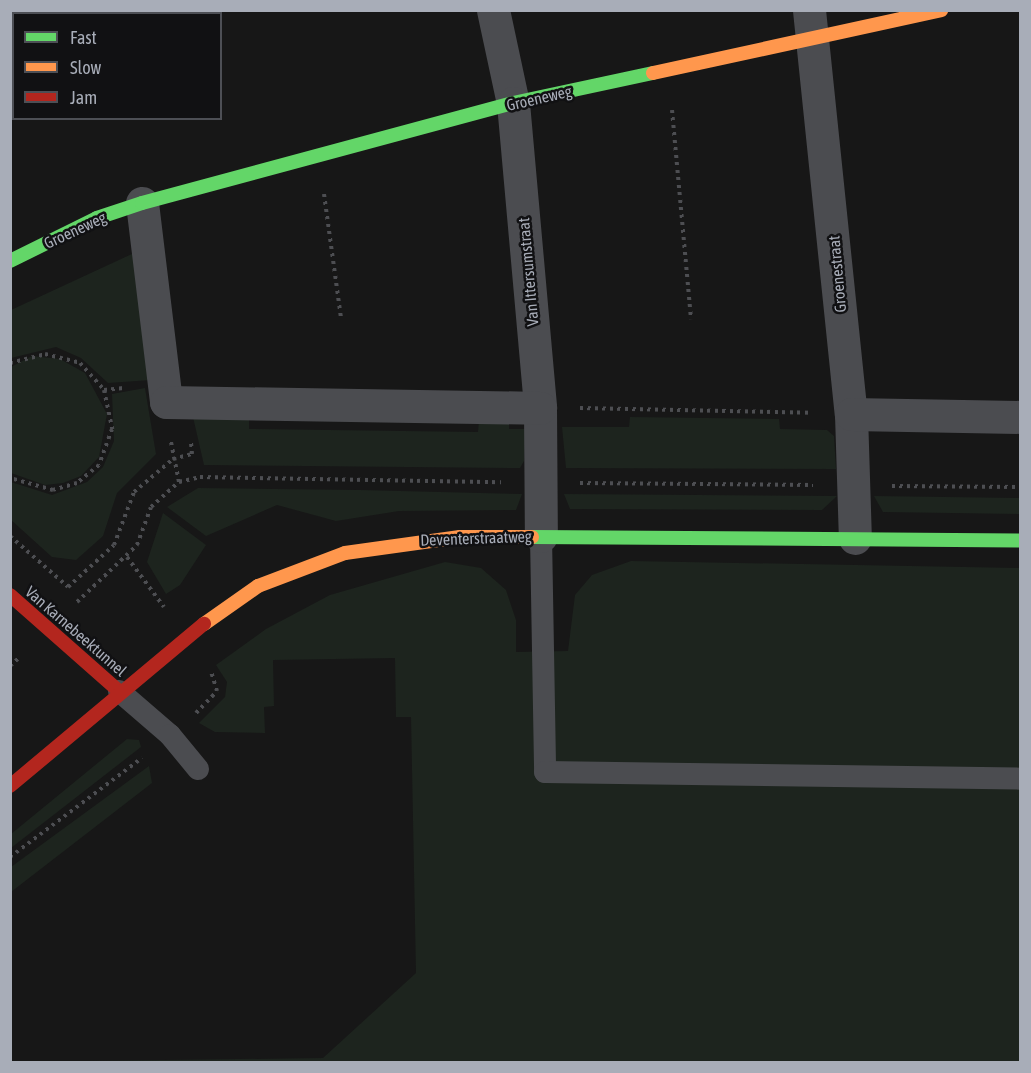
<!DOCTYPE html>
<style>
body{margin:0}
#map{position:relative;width:1031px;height:1073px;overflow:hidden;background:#171717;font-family:"Asap Condensed",sans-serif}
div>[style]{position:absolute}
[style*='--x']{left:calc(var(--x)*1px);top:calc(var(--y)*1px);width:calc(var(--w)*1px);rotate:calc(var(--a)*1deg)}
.green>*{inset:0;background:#1d241e}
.path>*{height:4px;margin-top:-2px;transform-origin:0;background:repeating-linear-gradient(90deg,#4d4e52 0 3px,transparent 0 7.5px)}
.lane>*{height:22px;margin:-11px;padding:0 11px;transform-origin:11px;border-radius:11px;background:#4b4c50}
.street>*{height:33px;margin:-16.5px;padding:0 16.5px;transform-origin:16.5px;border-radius:16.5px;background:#4b4c50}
.fast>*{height:14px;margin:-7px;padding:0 7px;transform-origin:7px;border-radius:7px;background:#63d668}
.slow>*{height:14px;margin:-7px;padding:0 7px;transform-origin:7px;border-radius:7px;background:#ff974d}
.jam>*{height:14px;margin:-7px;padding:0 7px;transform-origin:7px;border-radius:7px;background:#b3261e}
span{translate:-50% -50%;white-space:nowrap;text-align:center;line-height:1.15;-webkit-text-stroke:5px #111113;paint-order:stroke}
.street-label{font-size:16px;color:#a8adb8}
.frame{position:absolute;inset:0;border:12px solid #a8adb8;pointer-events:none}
.legend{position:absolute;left:12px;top:12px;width:210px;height:108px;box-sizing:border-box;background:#111113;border:2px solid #4d4f55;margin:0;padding:8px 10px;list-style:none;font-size:18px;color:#a8adb8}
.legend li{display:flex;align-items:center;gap:12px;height:30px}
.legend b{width:30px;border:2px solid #4d4f55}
</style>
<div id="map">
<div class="green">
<i style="clip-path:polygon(134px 253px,151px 380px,108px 383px,81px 358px,56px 347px,11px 358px,11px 310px)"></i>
<i style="clip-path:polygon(32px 356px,60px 359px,85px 373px,107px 414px,99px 457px,81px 476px,63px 483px,45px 485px,11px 473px,11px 367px)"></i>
<i style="clip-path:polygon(145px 388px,156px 454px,117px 493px,103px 536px,76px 560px,52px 557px,11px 520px,11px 482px,52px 495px,87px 482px,103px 467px,114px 441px,112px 394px)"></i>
<i style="clip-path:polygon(193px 417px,249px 418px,249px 429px,478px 432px,479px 420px,509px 421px,509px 429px,526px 429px,524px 461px,520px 468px,204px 465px)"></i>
<i style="clip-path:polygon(630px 417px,779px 419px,780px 429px,827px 430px,834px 436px,836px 469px,566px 468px,562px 427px,629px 427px)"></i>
<i style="clip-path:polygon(198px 488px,360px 490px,522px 494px,516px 510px,399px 511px,336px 521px,277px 505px,206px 536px,167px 507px)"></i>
<i style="clip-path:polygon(564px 494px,837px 496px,822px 510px,570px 509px)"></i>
<i style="clip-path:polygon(874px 496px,1020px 498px,1020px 514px,883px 512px)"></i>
<i style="clip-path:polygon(163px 513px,206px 545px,180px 585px,166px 594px,147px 562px)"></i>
<i style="clip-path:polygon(631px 561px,1020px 568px,1020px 1062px,11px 1062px,323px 1058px,416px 973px,411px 717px,396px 717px,395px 658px,273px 660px,274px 706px,264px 707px,265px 733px,215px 732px,199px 723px,225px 697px,227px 682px,216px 665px,266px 629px,330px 595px,445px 562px,481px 568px,506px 590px,516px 620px,516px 652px,568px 651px,575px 595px,592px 575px)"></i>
<i style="clip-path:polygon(127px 739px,139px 740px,141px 747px,11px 848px,11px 834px)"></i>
<i style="clip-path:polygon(149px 766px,152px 783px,11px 892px,11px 867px)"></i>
</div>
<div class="path">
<i style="--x:672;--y:110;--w:210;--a:84.8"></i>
<i style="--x:324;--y:194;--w:125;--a:82.2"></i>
<i style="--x:10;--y:363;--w:36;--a:-14"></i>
<i style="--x:45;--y:354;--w:36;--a:14"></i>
<i style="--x:80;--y:363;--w:36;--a:48"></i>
<i style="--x:104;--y:390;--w:40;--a:78"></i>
<i style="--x:112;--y:429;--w:38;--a:110"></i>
<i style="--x:99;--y:465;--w:28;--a:141"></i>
<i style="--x:77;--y:483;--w:25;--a:164"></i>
<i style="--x:53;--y:490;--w:45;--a:-164.4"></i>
<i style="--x:104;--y:390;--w:20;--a:-6"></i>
<i style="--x:580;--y:408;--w:232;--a:1.2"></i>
<i style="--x:179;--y:482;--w:22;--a:-13"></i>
<i style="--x:200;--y:477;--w:301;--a:1"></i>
<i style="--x:580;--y:483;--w:233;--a:0.5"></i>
<i style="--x:892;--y:486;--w:128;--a:0.4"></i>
<i style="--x:10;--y:536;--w:77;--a:41.3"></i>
<i style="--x:68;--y:587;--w:62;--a:-42.4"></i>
<i style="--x:114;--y:545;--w:57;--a:-69.3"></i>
<i style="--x:134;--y:492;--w:51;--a:-40.2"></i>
<i style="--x:173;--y:459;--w:20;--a:-15"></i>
<i style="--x:192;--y:454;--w:12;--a:-95"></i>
<i style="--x:127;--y:557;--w:62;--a:53.5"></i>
<i style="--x:77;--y:602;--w:83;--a:-43.5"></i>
<i style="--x:137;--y:545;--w:40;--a:-69.8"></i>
<i style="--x:151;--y:507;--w:38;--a:-42"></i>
<i style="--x:179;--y:482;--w:41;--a:-101.3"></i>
<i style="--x:10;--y:666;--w:13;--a:-42"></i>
<i style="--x:196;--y:713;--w:30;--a:-46"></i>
<i style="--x:217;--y:691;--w:21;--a:-107"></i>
<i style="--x:10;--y:857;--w:165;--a:-36.9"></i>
</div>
<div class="lane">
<i style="--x:541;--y:536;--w:236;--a:89"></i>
<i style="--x:545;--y:772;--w:475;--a:0.8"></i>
<i style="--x:119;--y:691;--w:67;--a:40.8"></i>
<i style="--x:170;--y:735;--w:44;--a:50.5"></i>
</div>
<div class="street">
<i style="--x:493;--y:10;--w:95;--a:77.9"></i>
<i style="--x:513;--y:103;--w:306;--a:84.9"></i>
<i style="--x:540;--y:408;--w:128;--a:89.6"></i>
<i style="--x:809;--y:10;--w:406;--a:84.1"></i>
<i style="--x:851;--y:414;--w:124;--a:88.2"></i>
<i style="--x:142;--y:203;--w:200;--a:83.1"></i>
<i style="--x:166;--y:402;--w:374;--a:0.9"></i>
<i style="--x:851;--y:414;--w:169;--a:1"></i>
</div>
<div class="fast">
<i style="--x:10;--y:261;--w:97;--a:-26.3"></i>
<i style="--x:97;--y:218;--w:47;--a:-18.4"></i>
<i style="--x:142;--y:203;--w:384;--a:-15.1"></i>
<i style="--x:513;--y:103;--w:143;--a:-12.1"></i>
<i style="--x:532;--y:537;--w:488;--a:0.4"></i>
</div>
<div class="slow">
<i style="--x:653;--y:73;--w:295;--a:-12.3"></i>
<i style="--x:204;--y:624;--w:66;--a:-35.1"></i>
<i style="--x:258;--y:586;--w:93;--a:-20.8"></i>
<i style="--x:345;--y:553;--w:116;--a:-7.9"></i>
<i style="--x:460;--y:537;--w:72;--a:0"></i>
</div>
<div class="jam">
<i style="--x:10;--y:595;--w:145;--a:41.4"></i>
<i style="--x:10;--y:786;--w:253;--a:-39.9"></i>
</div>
<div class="street-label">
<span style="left:539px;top:98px;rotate:-13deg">Groeneweg</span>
<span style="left:75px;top:230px;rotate:-25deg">Groeneweg</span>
<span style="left:528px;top:272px;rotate:-95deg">Van Ittersumstraat</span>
<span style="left:837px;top:274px;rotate:-95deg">Groenestraat</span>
<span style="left:476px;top:538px;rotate:-2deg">Deventerstraatweg</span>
<span style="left:76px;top:631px;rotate:41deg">Van Karnebeektunnel</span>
</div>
<div class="frame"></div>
<ul class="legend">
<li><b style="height:8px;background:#63d668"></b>Fast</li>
<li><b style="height:8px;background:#ff974d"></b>Slow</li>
<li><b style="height:8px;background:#b3261e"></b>Jam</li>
</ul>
</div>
